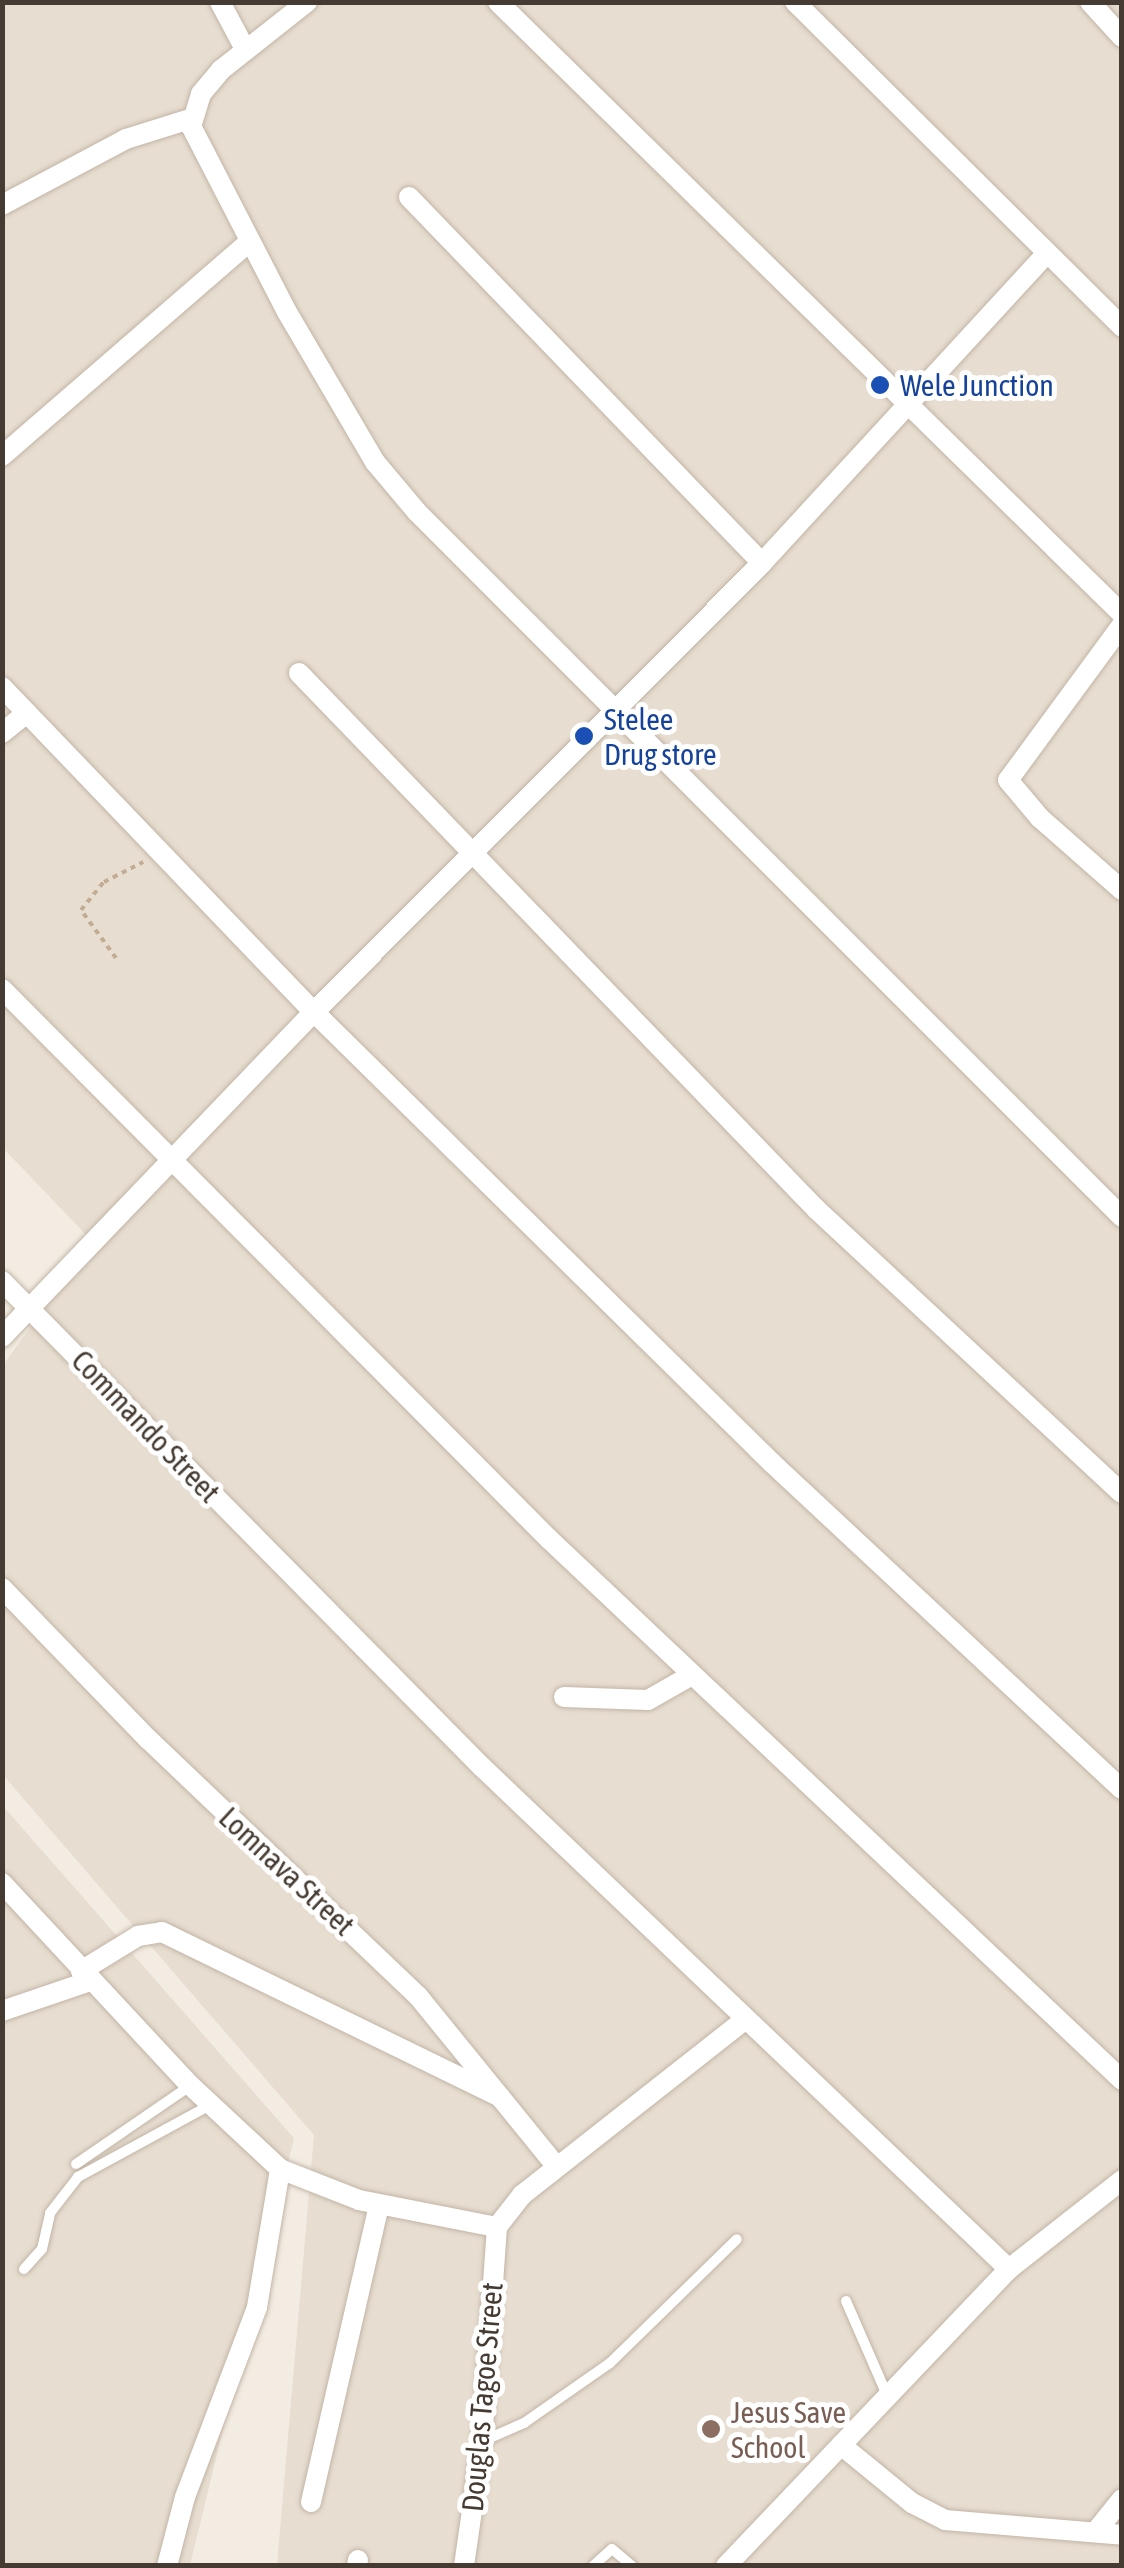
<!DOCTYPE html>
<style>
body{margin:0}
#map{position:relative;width:1124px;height:2568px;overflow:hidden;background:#f3ece2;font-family:"Asap Condensed",sans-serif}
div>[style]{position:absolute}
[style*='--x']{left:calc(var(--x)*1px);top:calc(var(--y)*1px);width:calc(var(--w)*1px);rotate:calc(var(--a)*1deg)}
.residential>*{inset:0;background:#e7ddd0}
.path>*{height:4px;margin-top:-2px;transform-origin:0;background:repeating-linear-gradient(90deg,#c2ac94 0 5px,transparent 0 10px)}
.roads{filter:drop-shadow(0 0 2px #c2b5a7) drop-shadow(0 0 2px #c2b5a7)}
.service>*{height:10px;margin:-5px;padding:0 5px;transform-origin:5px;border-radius:5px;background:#fff}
.minor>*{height:20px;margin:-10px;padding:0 10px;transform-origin:10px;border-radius:10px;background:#fff}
.dots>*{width:28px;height:28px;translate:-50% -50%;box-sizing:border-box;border:5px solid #fff;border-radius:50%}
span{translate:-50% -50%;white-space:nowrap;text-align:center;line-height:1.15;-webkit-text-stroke:10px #fff;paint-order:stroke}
.transit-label{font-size:30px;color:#164399}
.left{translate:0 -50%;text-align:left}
.street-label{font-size:30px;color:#453b32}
.education-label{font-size:30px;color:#785e54}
.frame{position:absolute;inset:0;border:5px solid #453b32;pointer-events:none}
</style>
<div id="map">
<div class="residential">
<i style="clip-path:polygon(3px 3px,1121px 3px,1121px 2565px,277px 2565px,314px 2135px,3px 1775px,3px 1365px,93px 1242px,3px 1148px)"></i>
<i style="clip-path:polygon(2px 1805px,294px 2138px,190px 2565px,3px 2565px)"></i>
</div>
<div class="path">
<i style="--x:116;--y:958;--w:59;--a:-126.1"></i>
<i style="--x:81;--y:910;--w:36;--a:-51"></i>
<i style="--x:104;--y:882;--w:44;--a:-27.1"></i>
</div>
<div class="roads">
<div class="service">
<i style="--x:76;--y:2164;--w:138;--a:-34.4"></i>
<i style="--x:24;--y:2269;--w:27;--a:-48"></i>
<i style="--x:42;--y:2249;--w:37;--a:-77"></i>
<i style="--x:50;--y:2213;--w:46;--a:-52.1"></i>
<i style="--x:78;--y:2177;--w:150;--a:-28.6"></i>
<i style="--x:846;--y:2301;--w:103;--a:66.4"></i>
<i style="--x:483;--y:2441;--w:45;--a:-23.7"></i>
<i style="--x:524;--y:2423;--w:105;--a:-34.9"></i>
<i style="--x:610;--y:2363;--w:177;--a:-44.3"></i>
<i style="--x:593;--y:2566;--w:25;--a:-42"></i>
<i style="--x:612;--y:2549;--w:26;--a:40"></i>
</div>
<div class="minor">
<i style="--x:220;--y:2;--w:53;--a:62"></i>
<i style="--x:307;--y:2;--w:110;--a:141.7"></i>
<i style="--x:221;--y:70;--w:31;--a:130"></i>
<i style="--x:201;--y:94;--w:34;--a:107"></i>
<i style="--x:191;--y:126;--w:209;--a:62.7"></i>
<i style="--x:287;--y:312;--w:174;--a:59.6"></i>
<i style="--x:375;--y:462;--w:65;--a:50"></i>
<i style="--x:417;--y:512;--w:997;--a:45"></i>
<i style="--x:498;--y:2;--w:874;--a:44.44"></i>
<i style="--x:795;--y:2;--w:461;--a:44.8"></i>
<i style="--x:1090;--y:2;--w:47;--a:47.6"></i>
<i style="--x:409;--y:197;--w:508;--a:46.04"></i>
<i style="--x:2;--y:205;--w:140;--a:-28"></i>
<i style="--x:126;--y:139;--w:67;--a:-17.4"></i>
<i style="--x:2;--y:456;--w:328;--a:-40.9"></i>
<i style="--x:1122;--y:625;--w:192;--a:126.3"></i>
<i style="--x:1008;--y:780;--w:50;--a:49.9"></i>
<i style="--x:1040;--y:818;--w:109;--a:41.3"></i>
<i style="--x:299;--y:673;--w:745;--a:46.03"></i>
<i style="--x:816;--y:1209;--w:417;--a:42.9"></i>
<i style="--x:2;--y:687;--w:451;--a:46.2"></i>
<i style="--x:314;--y:1012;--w:643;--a:44.56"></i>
<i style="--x:772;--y:1463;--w:478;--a:43"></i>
<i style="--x:2;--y:733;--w:32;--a:-39"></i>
<i style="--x:2;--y:989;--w:776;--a:45.16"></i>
<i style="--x:549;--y:1539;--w:788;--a:43.35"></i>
<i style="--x:2;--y:1281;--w:683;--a:45.36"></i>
<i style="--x:482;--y:1767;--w:728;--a:43.61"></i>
<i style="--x:2;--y:1337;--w:451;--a:-46.2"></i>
<i style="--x:314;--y:1012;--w:634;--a:-45.06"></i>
<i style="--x:762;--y:563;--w:420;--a:-47.4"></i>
<i style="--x:2;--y:1588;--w:211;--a:46"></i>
<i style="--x:149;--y:1740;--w:371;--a:43.6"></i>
<i style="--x:418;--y:1996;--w:220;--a:50.9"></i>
<i style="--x:564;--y:1697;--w:84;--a:2"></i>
<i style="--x:648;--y:1700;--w:51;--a:-29.6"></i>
<i style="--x:2;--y:1883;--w:276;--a:47.1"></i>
<i style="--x:190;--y:2085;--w:123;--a:43"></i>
<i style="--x:280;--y:2169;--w:85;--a:21.4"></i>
<i style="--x:359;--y:2200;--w:141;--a:11.1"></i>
<i style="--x:81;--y:1971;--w:67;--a:-31.6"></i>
<i style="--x:138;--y:1936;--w:24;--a:-9"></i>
<i style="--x:162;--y:1932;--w:376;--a:26"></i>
<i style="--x:2;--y:2011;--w:93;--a:-18.8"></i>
<i style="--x:841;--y:2445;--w:92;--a:39.2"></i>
<i style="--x:912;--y:2503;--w:37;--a:27"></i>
<i style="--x:945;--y:2520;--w:178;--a:4.8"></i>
<i style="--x:311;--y:2502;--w:305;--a:-77.1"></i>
<i style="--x:1097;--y:2530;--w:40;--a:-51"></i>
<i style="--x:167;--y:2566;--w:71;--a:-75.4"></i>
<i style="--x:185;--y:2497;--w:203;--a:-69.2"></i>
<i style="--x:257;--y:2307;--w:140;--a:-80.5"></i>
<i style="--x:357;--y:2566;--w:6;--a:-81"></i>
<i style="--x:464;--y:2566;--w:126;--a:-81.8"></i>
<i style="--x:482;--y:2441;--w:215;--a:-86"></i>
<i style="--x:497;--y:2227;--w:41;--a:-52"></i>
<i style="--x:522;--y:2195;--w:281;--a:-38.2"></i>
<i style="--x:726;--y:2566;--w:410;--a:-46.4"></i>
<i style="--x:1009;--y:2269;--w:144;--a:-38.2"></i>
</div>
</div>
<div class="dots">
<i style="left:880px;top:385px;background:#1a4fb4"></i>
<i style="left:584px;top:736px;background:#1a4fb4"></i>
<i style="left:711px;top:2429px;background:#8d6e63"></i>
</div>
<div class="transit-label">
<span class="left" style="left:900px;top:385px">Wele Junction</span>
<span class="left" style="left:604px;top:736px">Stelee<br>Drug store</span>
</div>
<div class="street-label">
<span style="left:146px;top:1426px;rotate:46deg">Commando Street</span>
<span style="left:287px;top:1871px;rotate:43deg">Lomnava Street</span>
<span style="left:482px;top:2397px;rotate:-85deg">Douglas Tagoe Street</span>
</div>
<div class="education-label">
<span class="left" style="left:731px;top:2429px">Jesus Save<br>School</span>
</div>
<div class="frame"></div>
</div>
